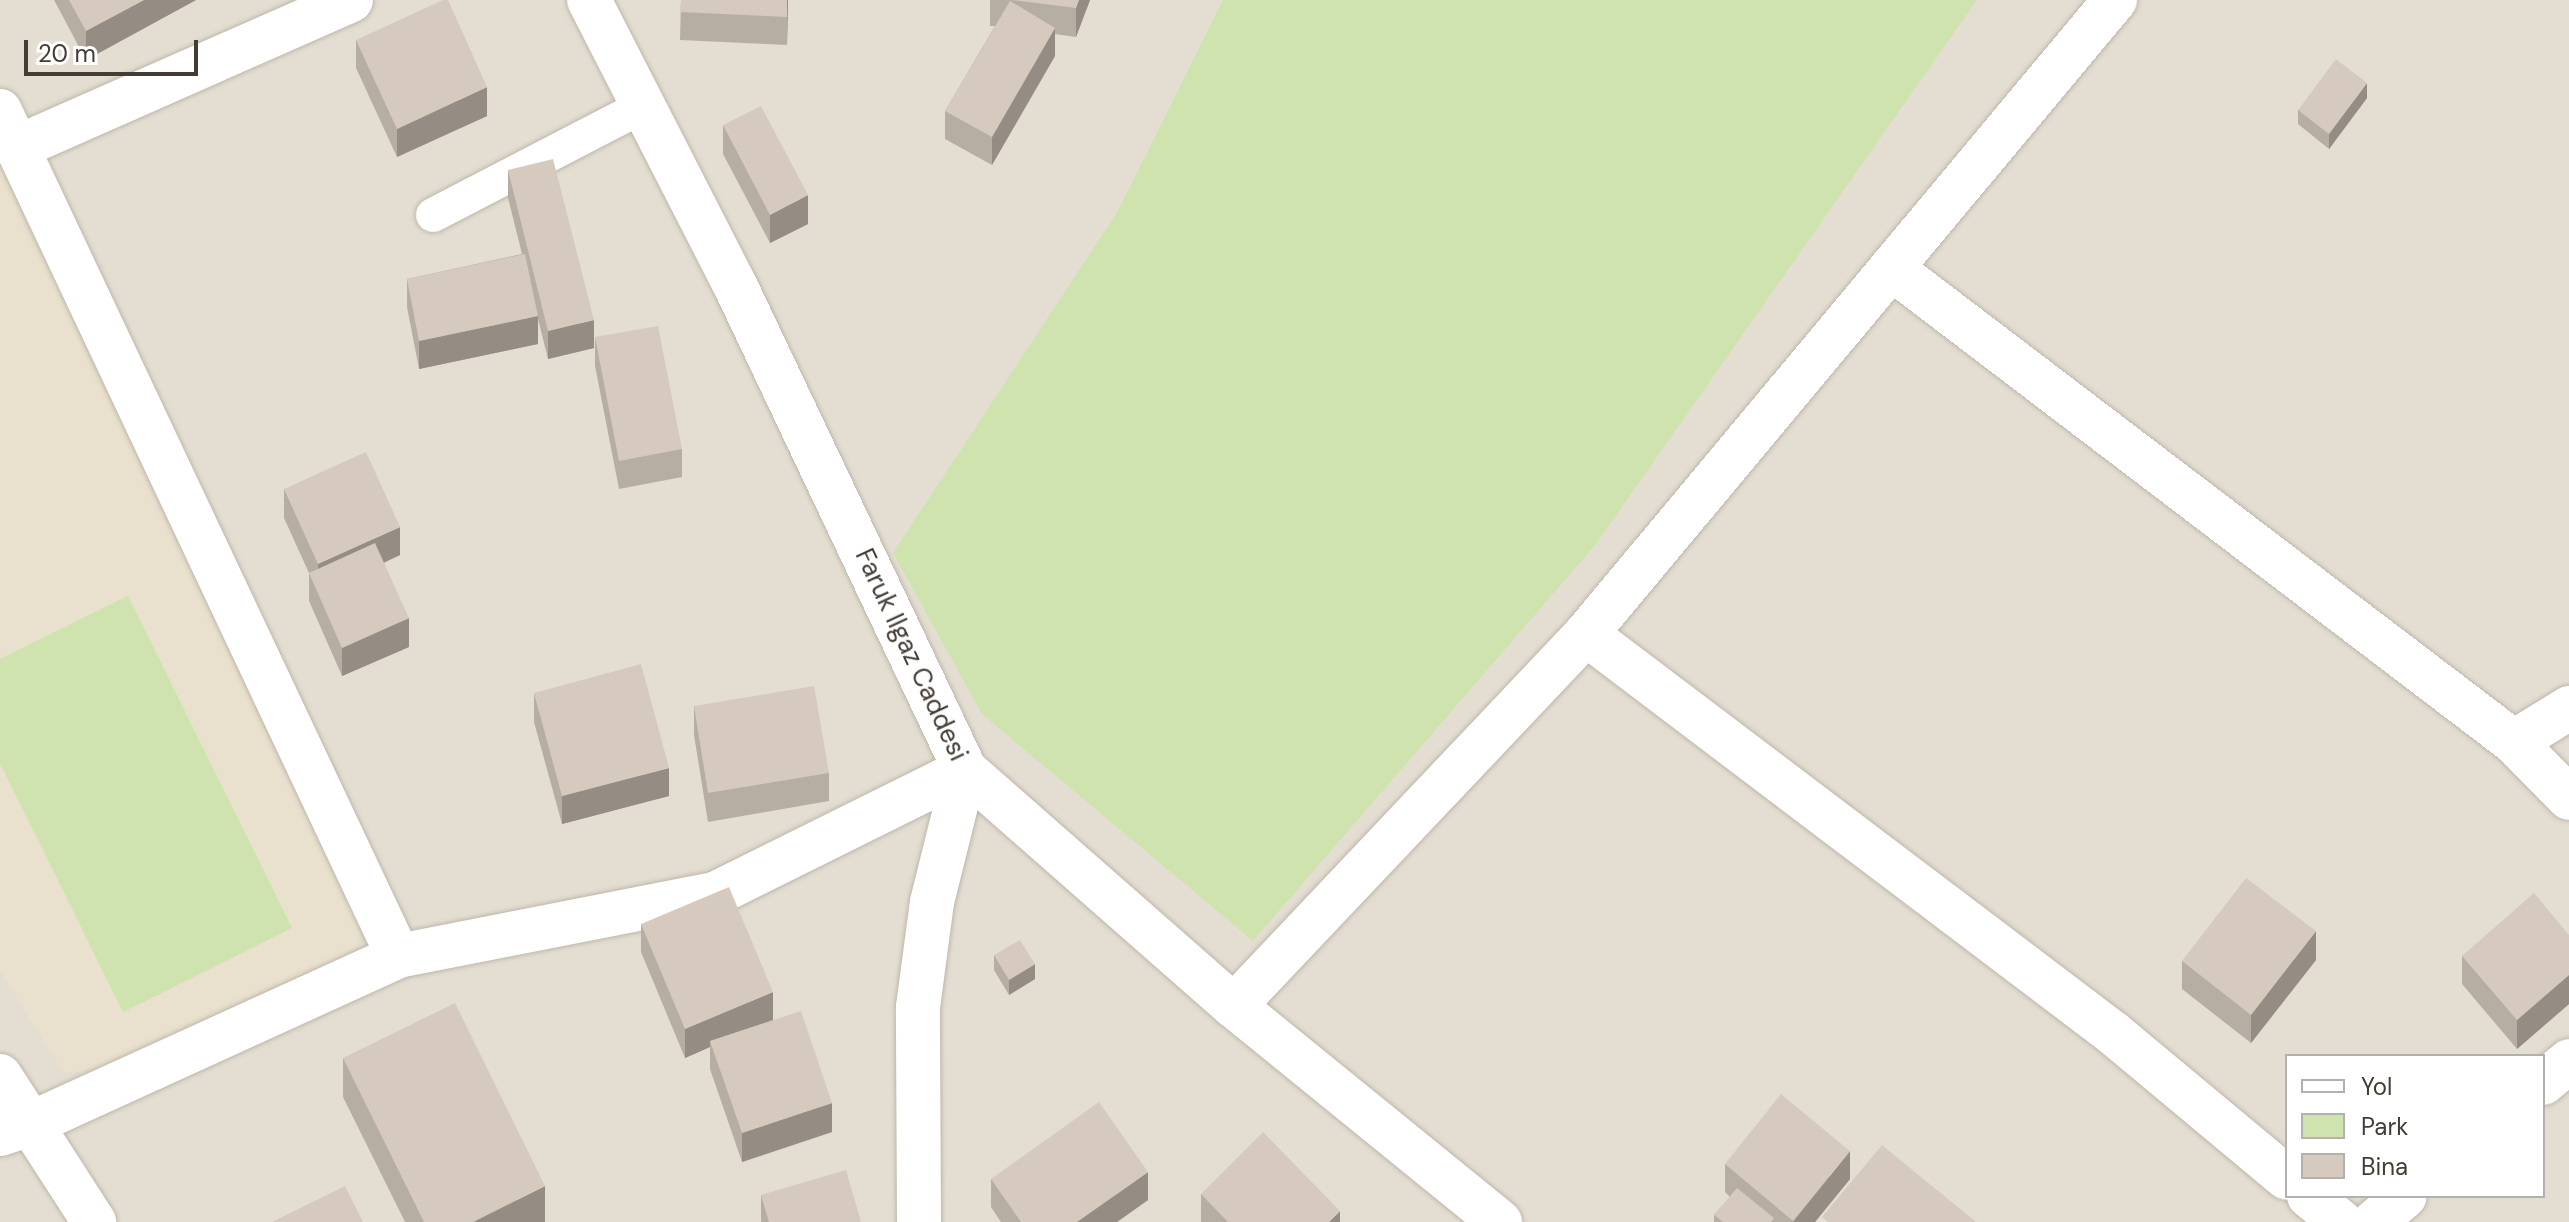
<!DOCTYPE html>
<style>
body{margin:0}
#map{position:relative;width:2569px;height:1222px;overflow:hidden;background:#f1ece4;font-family:"DM Sans",sans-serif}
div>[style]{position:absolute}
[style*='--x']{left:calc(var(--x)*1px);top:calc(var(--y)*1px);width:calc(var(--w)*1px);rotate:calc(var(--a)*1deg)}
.residential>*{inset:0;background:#e4ded2}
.education>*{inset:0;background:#e9e0ce}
.green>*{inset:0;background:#cee3ae}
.roads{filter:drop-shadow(0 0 2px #bfb6aa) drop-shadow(0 0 2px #bfb6aa)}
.service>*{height:34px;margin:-17px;padding:0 17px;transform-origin:17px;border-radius:17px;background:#fff}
.minor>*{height:44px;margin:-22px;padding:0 22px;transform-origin:22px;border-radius:22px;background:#fff}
.tertiary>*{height:44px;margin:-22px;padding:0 22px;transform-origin:22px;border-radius:22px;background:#fff}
.wall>*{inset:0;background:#b7aea3}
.shaded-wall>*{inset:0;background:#958d84}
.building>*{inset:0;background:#d5cabd}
span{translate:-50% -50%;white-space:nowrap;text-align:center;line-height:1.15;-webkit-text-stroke:6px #fff;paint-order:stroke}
.street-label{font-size:26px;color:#423c34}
.legend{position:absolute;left:2285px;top:1054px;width:260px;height:144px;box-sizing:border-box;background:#fff;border:2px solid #b3b1ae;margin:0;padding:10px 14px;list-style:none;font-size:24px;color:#423c34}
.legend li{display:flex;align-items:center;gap:16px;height:40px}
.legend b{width:40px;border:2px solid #b3b1ae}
.scale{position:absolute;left:24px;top:40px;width:174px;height:36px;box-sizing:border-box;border:4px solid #423c34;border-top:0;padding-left:10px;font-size:24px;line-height:28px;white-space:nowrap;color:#423c34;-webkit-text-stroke:6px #fff;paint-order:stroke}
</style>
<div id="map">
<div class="residential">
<i style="clip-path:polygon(evenodd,0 0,2569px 0,2569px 1222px,0 1222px,0 0,2287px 1056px,2543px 1056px,2543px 1196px,2287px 1196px,2287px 1056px)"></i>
</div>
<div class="education">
<i style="clip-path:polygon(0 157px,364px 923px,350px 966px,129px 1072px,63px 1072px,0 970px)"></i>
</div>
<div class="green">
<i style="clip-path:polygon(1223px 0,1977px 0,1596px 544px,1253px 941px,982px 714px,893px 553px,1118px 211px)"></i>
<i style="clip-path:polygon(128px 596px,292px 928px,123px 1012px,0 763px,0 659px)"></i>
</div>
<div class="roads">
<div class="service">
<i style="--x:433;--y:215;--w:237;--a:-27.4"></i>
</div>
<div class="minor">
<i style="--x:0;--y:111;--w:934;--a:64.78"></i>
<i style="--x:16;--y:148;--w:366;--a:-23.8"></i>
<i style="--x:1891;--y:268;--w:783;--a:37.27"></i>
<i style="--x:2514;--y:742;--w:78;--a:45.5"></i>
<i style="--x:1586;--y:634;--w:661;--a:37.13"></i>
<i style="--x:2113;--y:1033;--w:226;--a:39.8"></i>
<i style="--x:2514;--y:742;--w:65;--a:-31.7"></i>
<i style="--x:1234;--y:1006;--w:512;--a:-46.58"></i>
<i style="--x:1586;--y:634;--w:826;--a:-50.16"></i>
<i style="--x:0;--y:1076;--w:174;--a:57.2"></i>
<i style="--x:2543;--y:1083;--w:34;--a:-40"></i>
<i style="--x:0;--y:1134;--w:32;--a:-18"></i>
<i style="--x:30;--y:1124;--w:405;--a:-24.5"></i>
<i style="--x:398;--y:956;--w:323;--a:-11.1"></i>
<i style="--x:715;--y:894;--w:279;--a:-26.4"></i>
<i style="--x:2309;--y:1196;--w:41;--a:39.1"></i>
<i style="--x:919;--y:1222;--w:215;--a:-90.3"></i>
<i style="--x:918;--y:1007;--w:106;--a:-82.4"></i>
<i style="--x:932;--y:902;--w:136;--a:-76"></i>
<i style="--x:2374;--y:1222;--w:40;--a:-40"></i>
</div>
<div class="tertiary">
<i style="--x:589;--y:0;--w:320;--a:62.9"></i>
<i style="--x:735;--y:285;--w:537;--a:64.63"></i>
<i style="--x:965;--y:770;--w:358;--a:41.3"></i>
<i style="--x:1234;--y:1006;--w:343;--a:39.1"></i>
</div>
</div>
<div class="wall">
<i style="clip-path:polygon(54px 0,196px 0,86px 60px)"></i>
<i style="clip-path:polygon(681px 0,788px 0,787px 45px,680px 40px)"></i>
<i style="clip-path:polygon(990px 0,1090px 0,1076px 37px,1055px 34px,1055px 56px,992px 165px,945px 139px,945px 111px,995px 26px,990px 26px)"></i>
<i style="clip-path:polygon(356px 40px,487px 116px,397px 157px,356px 68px)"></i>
<i style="clip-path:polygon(2367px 98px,2329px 149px,2298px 124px,2298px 110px)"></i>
<i style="clip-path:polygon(723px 125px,808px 224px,770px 243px,723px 154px)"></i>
<i style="clip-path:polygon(508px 170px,594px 348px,548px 359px,538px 319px,538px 344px,419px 369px,407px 307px,407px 279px,522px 254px,508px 198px)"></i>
<i style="clip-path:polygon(595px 337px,682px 449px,682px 477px,619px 489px,595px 366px)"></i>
<i style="clip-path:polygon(284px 489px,400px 555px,384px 563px,409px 647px,342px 676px,309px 601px,309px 573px,284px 518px)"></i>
<i style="clip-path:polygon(534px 693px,669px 796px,562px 824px,534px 722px)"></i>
<i style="clip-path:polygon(694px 706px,829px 773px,829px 801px,708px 822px,694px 735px)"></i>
<i style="clip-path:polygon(641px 924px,773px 1020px,832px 1132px,742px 1162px,710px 1069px,710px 1047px,685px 1058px,641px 952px)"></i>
<i style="clip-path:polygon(2569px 935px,2569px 1004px,2517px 1049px,2462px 984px,2462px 956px)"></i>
<i style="clip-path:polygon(994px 955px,1035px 979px,1009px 995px,994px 970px)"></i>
<i style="clip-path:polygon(2316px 960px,2251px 1043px,2182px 989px,2182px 961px)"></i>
<i style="clip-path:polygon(343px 1058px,545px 1222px,405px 1222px,343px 1097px)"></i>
<i style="clip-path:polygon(1725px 1164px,1850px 1179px,1815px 1222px,1714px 1222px,1714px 1215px,1730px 1197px,1725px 1192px)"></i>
<i style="clip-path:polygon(991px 1179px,1148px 1200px,1117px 1222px,1001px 1222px,991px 1207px)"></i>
<i style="clip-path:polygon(1201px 1194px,1340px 1222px,1201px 1222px)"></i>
<i style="clip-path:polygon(761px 1195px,861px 1222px,761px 1222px)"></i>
</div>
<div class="shaded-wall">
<i style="clip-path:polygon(144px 0,196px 0,86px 60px,86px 31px)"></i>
<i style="clip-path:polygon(787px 0,788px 0,787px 45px)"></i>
<i style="clip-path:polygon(1079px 0,1090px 0,1076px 37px,1076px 8px)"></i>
<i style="clip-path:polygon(1055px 28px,1055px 56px,992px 165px,992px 137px)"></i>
<i style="clip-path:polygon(2367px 83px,2367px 98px,2329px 149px,2329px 134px)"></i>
<i style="clip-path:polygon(487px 87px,487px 116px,397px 157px,397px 129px)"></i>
<i style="clip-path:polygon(808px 195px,808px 224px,770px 243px,770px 215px)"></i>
<i style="clip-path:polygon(538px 316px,538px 344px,419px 369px,419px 341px)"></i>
<i style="clip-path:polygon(594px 320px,594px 348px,548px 359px,548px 331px)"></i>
<i style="clip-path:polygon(400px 527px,400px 555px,318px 592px,318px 564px)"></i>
<i style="clip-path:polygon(409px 618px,409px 647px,342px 676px,342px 648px)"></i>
<i style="clip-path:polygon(669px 768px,669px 796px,562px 824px,562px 796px)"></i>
<i style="clip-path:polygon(2316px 931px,2316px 960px,2251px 1043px,2251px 1015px)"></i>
<i style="clip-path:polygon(1035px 964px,1035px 979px,1009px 995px,1009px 980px)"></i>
<i style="clip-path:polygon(2569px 975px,2569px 1004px,2517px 1049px,2517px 1020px)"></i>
<i style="clip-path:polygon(773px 992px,773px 1020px,710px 1041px,710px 1047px,685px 1058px,685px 1029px)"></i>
<i style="clip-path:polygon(832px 1103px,832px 1132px,742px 1162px,742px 1133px)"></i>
<i style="clip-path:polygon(1850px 1151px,1850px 1179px,1815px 1222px,1793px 1222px)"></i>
<i style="clip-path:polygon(1148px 1172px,1148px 1200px,1117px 1222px,1077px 1222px)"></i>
<i style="clip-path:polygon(545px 1186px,545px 1222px,473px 1222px)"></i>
<i style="clip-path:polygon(1340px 1211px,1340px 1222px,1329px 1222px)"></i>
</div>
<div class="building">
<i style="clip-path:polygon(69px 0,144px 0,86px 31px)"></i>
<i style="clip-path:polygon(443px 0,448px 0,487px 87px,397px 129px,356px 40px)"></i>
<i style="clip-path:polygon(681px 0,787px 0,787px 17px,680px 12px)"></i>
<i style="clip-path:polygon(1011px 0,1079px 0,1076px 8px)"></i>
<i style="clip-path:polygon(1010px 1px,1055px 28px,992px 137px,945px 111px)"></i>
<i style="clip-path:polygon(2336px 59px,2367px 83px,2329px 134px,2298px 110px)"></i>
<i style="clip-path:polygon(761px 106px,808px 195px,770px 215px,723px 125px)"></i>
<i style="clip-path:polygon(553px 159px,594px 320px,548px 331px,508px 170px)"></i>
<i style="clip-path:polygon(525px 254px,538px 316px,419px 341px,407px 279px)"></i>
<i style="clip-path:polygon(658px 326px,682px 449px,619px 461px,595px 337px)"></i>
<i style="clip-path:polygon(366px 452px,400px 527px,318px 564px,284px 489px)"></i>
<i style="clip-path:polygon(375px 543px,409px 618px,342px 648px,309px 573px)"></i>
<i style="clip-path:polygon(641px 664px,669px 768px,562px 796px,534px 693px)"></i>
<i style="clip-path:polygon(814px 686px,829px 773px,708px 793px,694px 706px)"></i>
<i style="clip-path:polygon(2246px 878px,2316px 931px,2251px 1015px,2182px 961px)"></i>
<i style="clip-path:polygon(729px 887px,773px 992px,685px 1029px,641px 924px)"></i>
<i style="clip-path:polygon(2534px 893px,2569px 935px,2569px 975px,2517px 1020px,2462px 956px)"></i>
<i style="clip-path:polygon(1020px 940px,1035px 964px,1009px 980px,994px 955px)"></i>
<i style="clip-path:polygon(455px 1003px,545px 1186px,473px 1222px,424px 1222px,343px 1058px)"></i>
<i style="clip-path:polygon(801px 1011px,832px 1103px,742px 1133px,710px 1041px)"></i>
<i style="clip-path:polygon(1781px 1094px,1850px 1151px,1793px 1221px,1725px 1164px)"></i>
<i style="clip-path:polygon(1099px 1102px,1148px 1172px,1077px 1222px,1021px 1222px,991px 1179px)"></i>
<i style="clip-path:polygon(1263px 1132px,1340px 1211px,1329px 1222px,1228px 1222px,1201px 1194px)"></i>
<i style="clip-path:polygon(1882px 1145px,1976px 1222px,1828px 1222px,1822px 1217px)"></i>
<i style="clip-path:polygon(846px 1170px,861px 1222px,769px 1222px,761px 1195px)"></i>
<i style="clip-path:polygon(345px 1186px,363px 1222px,272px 1222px)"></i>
<i style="clip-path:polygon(1737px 1188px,1774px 1218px,1771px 1222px,1723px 1222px,1714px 1215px)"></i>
</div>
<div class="street-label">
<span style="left:911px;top:655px;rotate:65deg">Faruk Ilgaz Caddesi</span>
</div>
<ul class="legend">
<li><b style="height:10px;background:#fff"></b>Yol</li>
<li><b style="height:22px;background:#cee3ae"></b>Park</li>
<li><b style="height:22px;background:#d5cabd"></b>Bina</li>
</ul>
<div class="scale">20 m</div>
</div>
